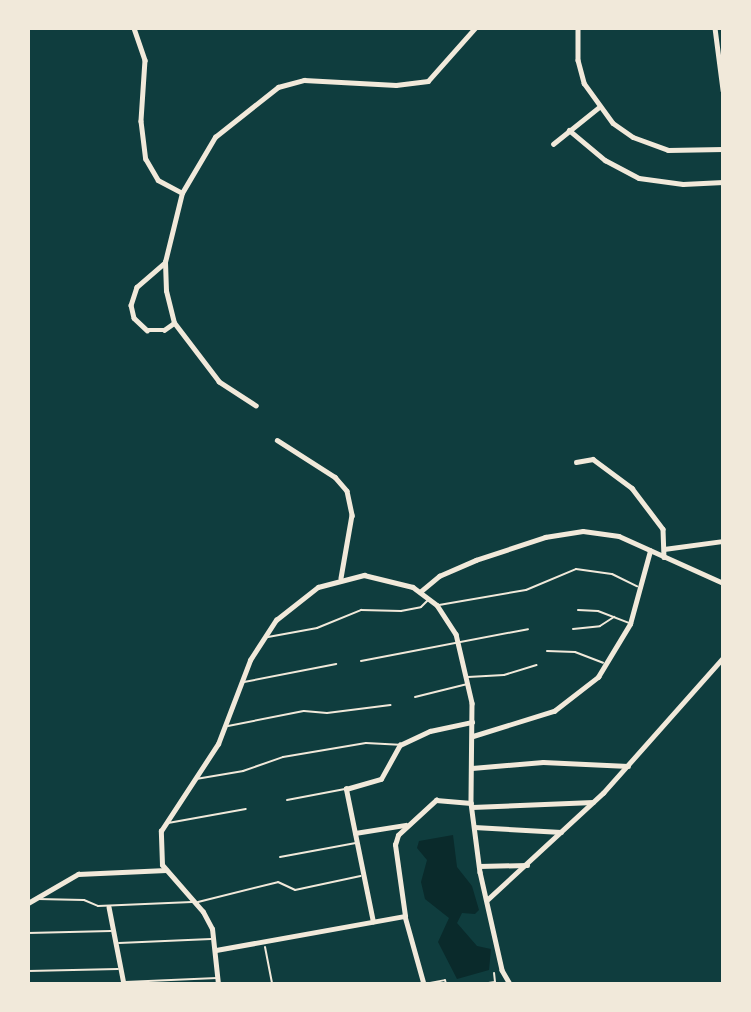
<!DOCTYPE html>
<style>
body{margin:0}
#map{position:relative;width:751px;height:1012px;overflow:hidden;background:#0f3d3e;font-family:"Roboto Condensed",sans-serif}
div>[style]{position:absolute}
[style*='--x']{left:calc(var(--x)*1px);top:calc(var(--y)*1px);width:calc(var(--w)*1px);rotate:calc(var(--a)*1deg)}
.water>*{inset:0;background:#0a2a2b}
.path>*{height:2px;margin:-1px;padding:0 1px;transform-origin:1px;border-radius:1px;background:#f1e9da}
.service>*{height:2px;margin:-1px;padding:0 1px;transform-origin:1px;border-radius:1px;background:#f1e9da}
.minor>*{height:4.5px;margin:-2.25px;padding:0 2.25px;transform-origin:2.25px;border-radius:2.25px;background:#f1e9da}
span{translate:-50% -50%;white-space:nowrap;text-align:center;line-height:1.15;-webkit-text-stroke:6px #f1e9da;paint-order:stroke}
.frame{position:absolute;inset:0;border:30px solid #f1e9da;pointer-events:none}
</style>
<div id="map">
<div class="water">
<i style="clip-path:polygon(453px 835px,457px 867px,472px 886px,479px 910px,475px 914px,462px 913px,457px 923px,477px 946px,491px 949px,489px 970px,457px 979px,438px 942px,449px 918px,425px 899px,421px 882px,427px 860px,417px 848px,419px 841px)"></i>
</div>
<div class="path">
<i style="--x:265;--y:947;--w:38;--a:79"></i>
<i style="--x:430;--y:983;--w:15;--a:-11"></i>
<i style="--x:445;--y:980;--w:4;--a:76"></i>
<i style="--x:482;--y:984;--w:13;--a:-9"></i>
<i style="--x:495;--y:982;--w:9;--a:-96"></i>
</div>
<div class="service">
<i style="--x:439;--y:605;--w:88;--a:-9.8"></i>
<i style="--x:526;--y:590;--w:54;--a:-22.8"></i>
<i style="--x:576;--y:569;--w:36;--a:8"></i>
<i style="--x:612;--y:574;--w:28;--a:26"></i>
<i style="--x:578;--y:610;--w:20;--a:3"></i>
<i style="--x:598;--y:611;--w:33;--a:21"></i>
<i style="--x:573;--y:629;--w:27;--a:-6"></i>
<i style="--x:600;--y:626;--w:17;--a:-33"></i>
<i style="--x:268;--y:637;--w:50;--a:-10.4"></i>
<i style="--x:317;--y:628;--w:48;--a:-22.2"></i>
<i style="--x:361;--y:610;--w:40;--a:1.4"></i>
<i style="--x:401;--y:611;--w:20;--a:-11"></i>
<i style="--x:421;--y:607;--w:10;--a:-45"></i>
<i style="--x:547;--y:651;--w:28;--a:2"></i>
<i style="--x:575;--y:652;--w:30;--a:21"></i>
<i style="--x:361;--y:661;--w:170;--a:-10.8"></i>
<i style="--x:468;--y:677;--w:36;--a:-3"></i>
<i style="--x:504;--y:675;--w:34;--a:-17"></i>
<i style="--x:244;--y:682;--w:94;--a:-11.1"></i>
<i style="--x:415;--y:697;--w:54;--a:-14"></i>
<i style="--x:228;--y:726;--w:77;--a:-11.2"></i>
<i style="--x:304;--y:711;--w:23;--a:5"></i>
<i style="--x:327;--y:713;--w:64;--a:-7.1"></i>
<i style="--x:196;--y:779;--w:48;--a:-9.7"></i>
<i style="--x:243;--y:771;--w:42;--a:-19.3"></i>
<i style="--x:283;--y:757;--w:84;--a:-9.6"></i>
<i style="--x:366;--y:743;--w:33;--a:3"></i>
<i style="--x:287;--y:800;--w:59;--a:-10.7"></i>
<i style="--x:168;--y:823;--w:79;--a:-10.2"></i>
<i style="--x:280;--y:857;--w:77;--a:-10.4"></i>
<i style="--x:38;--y:899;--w:46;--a:1.2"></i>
<i style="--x:84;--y:900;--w:15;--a:23"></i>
<i style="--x:98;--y:906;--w:94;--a:-2.4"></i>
<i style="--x:198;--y:902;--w:82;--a:-14"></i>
<i style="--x:278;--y:882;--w:19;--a:25"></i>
<i style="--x:295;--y:890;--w:67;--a:-12"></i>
<i style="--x:28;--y:933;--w:83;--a:-1.4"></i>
<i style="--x:119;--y:943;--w:92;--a:-2.5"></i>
<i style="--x:28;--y:971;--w:90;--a:-1.3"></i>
<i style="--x:125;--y:982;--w:92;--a:-2.5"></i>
</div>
<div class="minor">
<i style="--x:134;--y:28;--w:34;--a:71"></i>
<i style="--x:145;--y:60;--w:61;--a:93.8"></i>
<i style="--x:141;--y:121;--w:38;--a:83"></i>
<i style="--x:146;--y:159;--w:24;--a:60"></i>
<i style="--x:158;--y:180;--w:27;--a:28"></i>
<i style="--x:578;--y:28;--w:32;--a:90"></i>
<i style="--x:578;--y:60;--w:24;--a:75"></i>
<i style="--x:584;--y:83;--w:49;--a:54.1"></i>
<i style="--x:613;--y:123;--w:24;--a:35"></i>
<i style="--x:633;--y:137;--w:37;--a:20"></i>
<i style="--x:668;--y:150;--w:55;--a:-1"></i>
<i style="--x:715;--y:28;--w:63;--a:82.6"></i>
<i style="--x:569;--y:130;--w:47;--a:39.8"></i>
<i style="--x:605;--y:160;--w:38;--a:28"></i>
<i style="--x:639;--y:178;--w:44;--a:7.8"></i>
<i style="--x:683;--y:184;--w:40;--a:-2.9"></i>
<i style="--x:553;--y:144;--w:58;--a:-38.7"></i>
<i style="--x:165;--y:263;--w:37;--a:139"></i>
<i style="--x:137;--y:287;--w:19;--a:108"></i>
<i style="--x:131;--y:305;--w:13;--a:77"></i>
<i style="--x:134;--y:318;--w:18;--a:43"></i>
<i style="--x:147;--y:330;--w:17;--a:0"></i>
<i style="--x:164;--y:330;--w:12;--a:-35"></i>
<i style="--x:256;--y:406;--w:44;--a:-147"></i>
<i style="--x:219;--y:382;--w:74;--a:-127.3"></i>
<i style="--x:174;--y:323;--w:33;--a:-104"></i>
<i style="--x:166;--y:291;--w:29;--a:-92"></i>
<i style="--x:165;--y:262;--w:71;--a:-76.2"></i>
<i style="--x:182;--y:193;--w:65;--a:-59.5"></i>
<i style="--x:215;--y:137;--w:80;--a:-38.4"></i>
<i style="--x:278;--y:87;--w:27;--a:-15"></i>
<i style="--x:304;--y:80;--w:92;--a:3.1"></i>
<i style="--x:396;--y:85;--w:32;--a:-7"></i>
<i style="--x:428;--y:81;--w:71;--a:-48.4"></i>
<i style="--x:277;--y:440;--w:69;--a:32.5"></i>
<i style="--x:335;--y:477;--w:18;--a:49"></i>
<i style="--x:347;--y:491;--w:25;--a:78"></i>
<i style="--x:352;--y:515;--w:64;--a:99.9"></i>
<i style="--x:576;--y:462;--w:17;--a:-10"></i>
<i style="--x:593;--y:459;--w:49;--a:36.6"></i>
<i style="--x:632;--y:488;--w:51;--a:52.9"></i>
<i style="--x:663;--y:529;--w:28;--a:88"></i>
<i style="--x:664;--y:549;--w:60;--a:-7.7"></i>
<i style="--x:420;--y:592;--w:25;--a:-40"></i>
<i style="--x:439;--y:576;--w:40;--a:-23.4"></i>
<i style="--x:476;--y:560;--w:73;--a:-18.4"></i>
<i style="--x:545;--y:537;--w:38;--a:-9"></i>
<i style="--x:583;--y:531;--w:36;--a:8"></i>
<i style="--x:619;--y:536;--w:114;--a:24.3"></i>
<i style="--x:473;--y:736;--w:85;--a:-17.2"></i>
<i style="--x:554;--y:711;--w:56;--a:-37.7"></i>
<i style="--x:598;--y:677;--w:62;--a:-58.9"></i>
<i style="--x:630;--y:624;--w:76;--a:-74.7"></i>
<i style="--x:472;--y:768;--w:71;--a:-4.8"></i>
<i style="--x:543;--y:762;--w:85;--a:2.7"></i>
<i style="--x:472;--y:807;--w:121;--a:-2.4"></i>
<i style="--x:474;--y:827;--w:87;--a:3.3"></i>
<i style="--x:355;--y:833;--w:51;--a:-9.1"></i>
<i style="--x:479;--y:866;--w:48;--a:-1.2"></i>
<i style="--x:487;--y:900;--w:158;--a:-42.7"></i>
<i style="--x:603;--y:793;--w:181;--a:-48.4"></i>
<i style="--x:28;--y:903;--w:58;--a:-30.1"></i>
<i style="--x:78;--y:874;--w:88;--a:-2.6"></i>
<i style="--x:109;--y:907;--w:78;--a:79"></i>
<i style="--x:405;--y:916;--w:72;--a:-98"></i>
<i style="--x:395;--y:845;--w:10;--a:-73"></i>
<i style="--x:398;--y:835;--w:52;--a:-42.6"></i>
<i style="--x:436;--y:800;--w:35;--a:5"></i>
<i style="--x:373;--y:922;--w:136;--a:-101.5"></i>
<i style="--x:346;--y:789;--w:36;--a:-16"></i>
<i style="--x:381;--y:779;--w:39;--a:-61"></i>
<i style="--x:400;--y:745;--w:33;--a:-25"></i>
<i style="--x:430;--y:731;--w:43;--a:-12.1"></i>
<i style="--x:216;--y:950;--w:192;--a:-10.2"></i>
<i style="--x:405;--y:916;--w:71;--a:74.4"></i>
<i style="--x:218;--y:984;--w:55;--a:-96.2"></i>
<i style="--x:212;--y:929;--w:19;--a:-118"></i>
<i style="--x:203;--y:912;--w:62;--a:-131.1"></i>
<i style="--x:162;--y:865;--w:34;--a:-92"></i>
<i style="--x:161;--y:831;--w:104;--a:-56.8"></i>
<i style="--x:218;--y:744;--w:90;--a:-69.1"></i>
<i style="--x:250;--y:660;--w:48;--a:-57"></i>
<i style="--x:276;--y:620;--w:53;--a:-38.2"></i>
<i style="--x:318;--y:587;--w:48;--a:-14.6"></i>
<i style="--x:364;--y:575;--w:50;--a:13.8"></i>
<i style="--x:413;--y:587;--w:30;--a:37"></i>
<i style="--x:437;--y:605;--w:35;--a:57"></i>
<i style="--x:456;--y:634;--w:71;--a:76.9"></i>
<i style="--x:472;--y:703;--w:100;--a:90.6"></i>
<i style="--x:471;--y:803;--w:70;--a:82.6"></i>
<i style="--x:480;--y:872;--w:100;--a:77.3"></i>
<i style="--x:502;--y:970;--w:16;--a:60"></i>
</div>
<div class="frame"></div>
</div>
